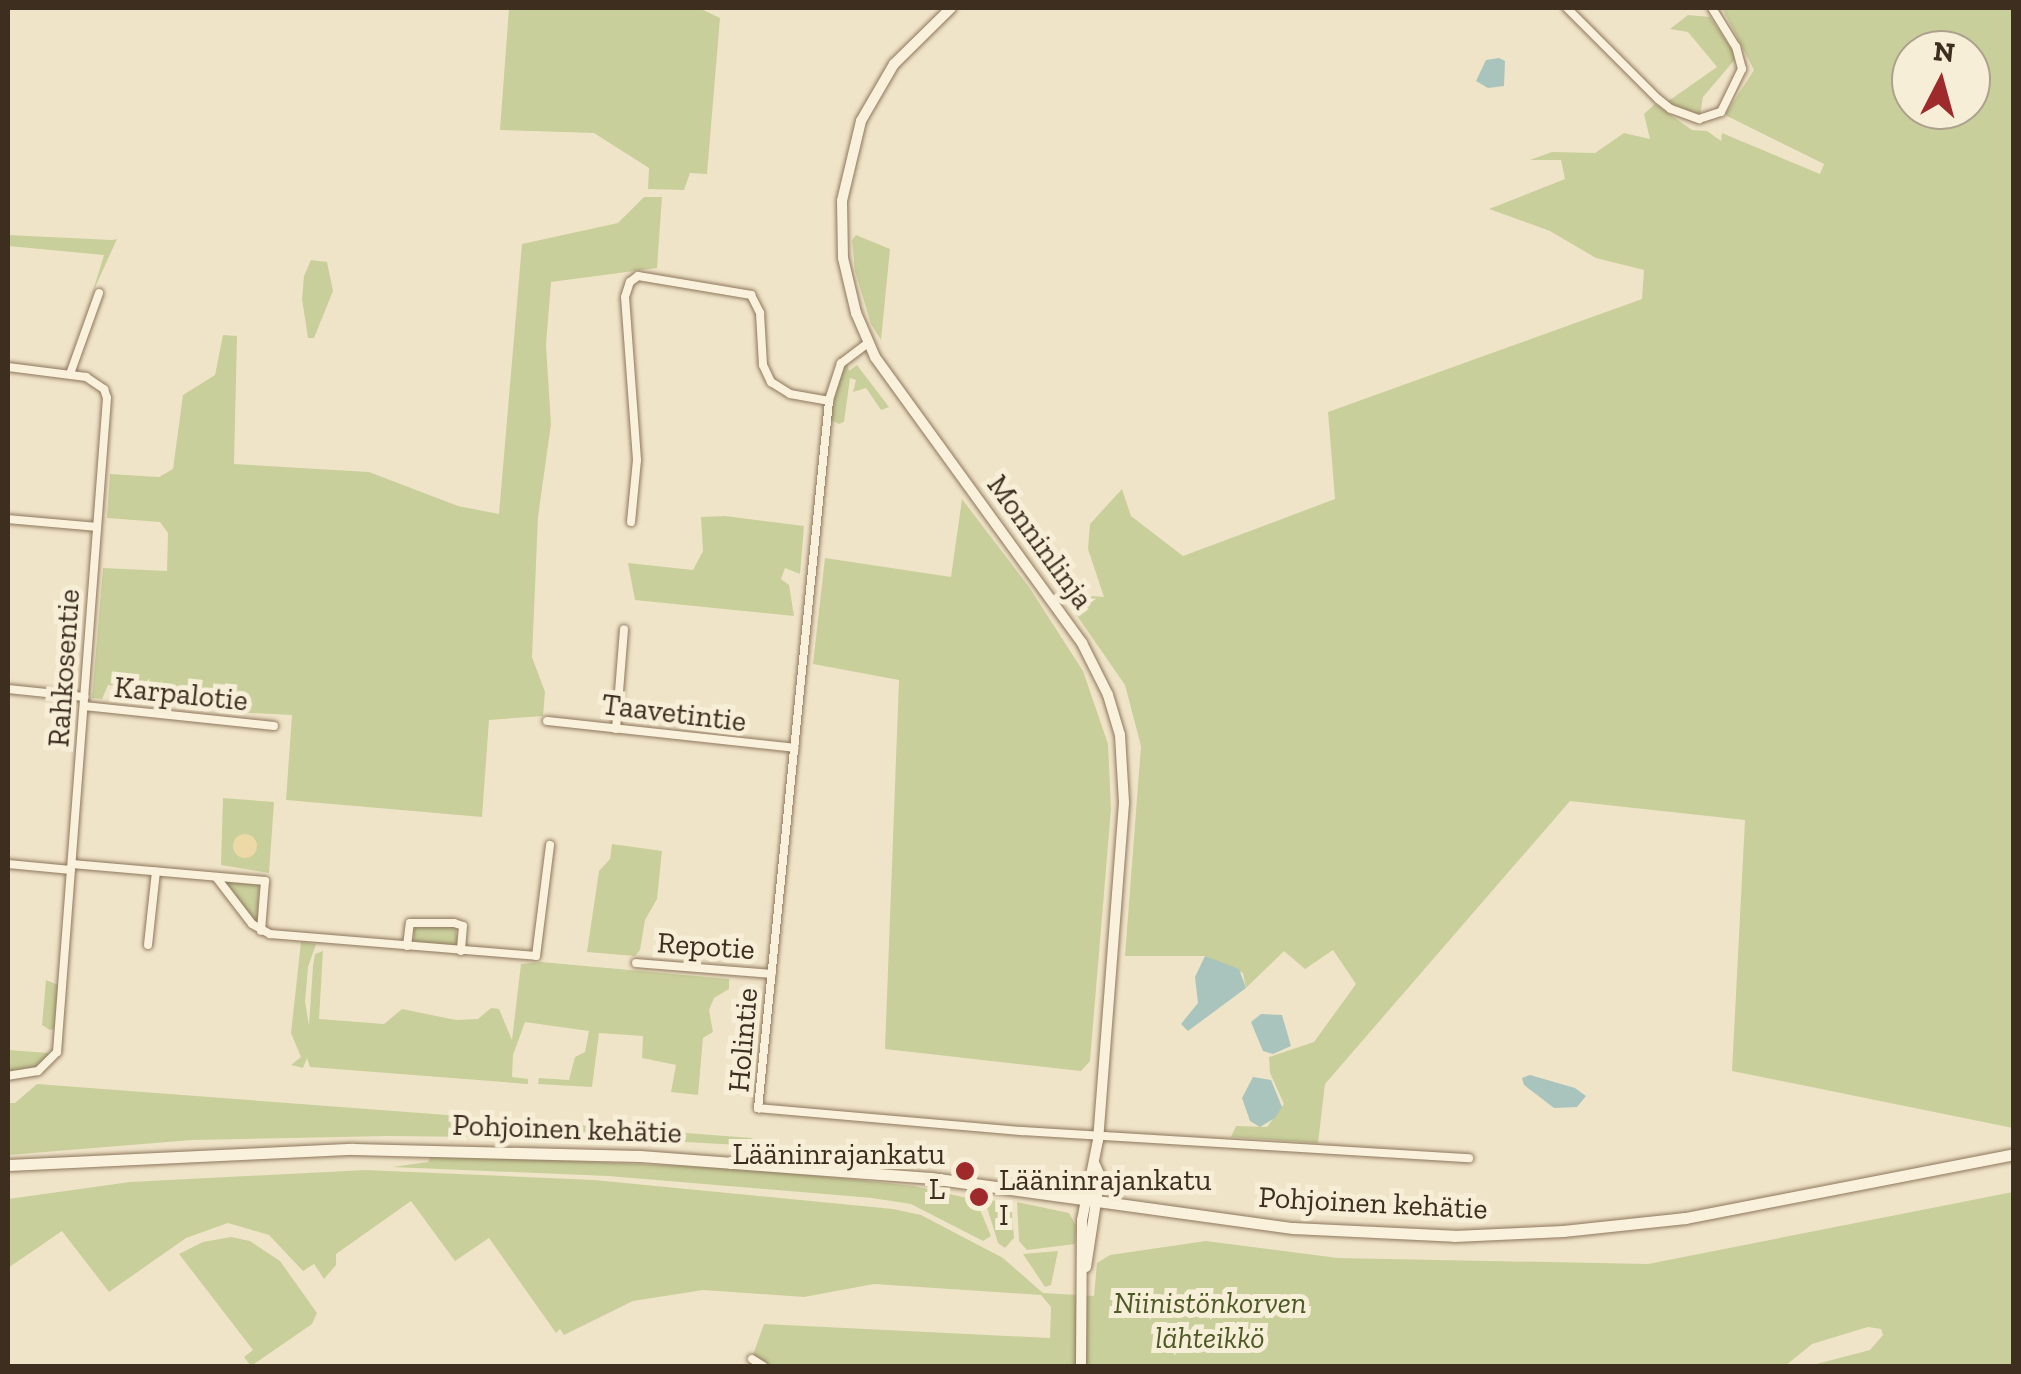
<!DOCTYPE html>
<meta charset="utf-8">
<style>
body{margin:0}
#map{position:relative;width:2021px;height:1374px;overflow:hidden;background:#f0e4c8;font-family:"Zilla Slab",serif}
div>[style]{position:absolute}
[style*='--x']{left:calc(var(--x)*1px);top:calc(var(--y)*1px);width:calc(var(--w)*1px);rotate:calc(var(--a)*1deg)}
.green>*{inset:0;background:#c9cf9b}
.sand>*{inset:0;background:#ecd9a5}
.round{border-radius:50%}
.water>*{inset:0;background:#a9c4bc}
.roads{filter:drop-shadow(0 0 2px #8d765c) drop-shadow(0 0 2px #8d765c)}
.minor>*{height:8px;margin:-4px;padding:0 4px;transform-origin:4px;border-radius:4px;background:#faf1dc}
.tertiary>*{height:10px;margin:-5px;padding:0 5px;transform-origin:5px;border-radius:5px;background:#faf1dc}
.secondary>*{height:11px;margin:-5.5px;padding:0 5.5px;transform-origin:5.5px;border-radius:5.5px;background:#faf1dc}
.dots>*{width:28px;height:28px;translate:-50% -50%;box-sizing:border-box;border:5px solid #f7eed8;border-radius:50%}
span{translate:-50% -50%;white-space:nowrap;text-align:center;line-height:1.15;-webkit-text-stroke:10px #f7eed8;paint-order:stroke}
.street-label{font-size:30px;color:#3d2e20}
.poi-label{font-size:30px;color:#3d2e20}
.right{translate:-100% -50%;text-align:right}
.left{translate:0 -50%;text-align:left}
.park-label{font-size:30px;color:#4d5a26;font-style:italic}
.frame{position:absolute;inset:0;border:10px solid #3d2e20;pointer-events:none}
.north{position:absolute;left:1891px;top:30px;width:100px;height:100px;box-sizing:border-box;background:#f7eed8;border:2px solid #ada18e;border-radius:50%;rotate:6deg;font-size:28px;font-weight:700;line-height:40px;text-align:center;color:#3d2e20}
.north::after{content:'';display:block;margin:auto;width:35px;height:45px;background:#9e2a2b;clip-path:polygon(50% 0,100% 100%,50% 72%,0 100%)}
</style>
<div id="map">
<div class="green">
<i style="clip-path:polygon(509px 8px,699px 8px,720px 18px,707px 174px,690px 173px,684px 190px,648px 189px,649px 168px,594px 133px,500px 130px)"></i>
<i style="clip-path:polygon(evenodd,1722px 8px,2013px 8px,2013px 1128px,1732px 1071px,1745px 820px,1570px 801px,1325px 1084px,1318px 1143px,1231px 1137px,1236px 1126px,1267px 1127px,1284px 1104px,1270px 1073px,1269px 1057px,1314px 1042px,1356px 984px,1333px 950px,1305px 969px,1284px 951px,1246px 988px,1243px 973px,1205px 956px,1125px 956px,1141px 746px,1125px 685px,1062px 594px,1104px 597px,1088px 549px,1090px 524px,1122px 489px,1131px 516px,1183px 556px,1335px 499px,1328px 412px,1642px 299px,1644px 270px,1596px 258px,1550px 231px,1489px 209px,1565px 179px,1561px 160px,1530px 160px,1552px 152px,1595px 153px,1624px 133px,1650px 139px,1644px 114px,1655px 104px,1692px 130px,1707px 131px,1721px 141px,1722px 133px,1820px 174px,1824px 164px,1725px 115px,1754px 70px,1722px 8px,1911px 50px,1971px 50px,1971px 110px,1911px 110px,1911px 50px)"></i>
<i style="clip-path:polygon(1688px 15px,1710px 17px,1737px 57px,1703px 97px,1700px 115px,1667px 102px,1717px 67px,1688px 32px,1670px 29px)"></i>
<i style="clip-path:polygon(644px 197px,662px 197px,657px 268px,551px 282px,546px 345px,551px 424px,538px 517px,532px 657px,545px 692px,543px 716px,489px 720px,482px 817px,286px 800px,292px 715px,215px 711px,208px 696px,108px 685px,102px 699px,92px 698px,103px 568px,167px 571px,168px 533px,160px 522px,107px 518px,110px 474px,159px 477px,173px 469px,183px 395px,215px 375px,223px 335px,237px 336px,234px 464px,369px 472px,458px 506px,499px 514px,522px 244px,618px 223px)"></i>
<i style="clip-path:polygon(8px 235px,112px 240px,117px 239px,92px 294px,104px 255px,8px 246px)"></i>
<i style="clip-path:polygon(856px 235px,890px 249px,881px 340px,871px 324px,855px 271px,852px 240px)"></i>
<i style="clip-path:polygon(311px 260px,327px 262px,333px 291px,314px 338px,308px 338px,302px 299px,304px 276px)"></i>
<i style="clip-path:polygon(847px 362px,849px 371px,857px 365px,889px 407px,881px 410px,866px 388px,853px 392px,856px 380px,850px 378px,844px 422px,839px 424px,831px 420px,835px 387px)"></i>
<i style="clip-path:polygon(962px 499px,1029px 587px,1083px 671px,1108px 744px,1111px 809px,1090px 1061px,1081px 1071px,885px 1049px,899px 680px,813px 664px,825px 558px,951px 577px)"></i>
<i style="clip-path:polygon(725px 516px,804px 526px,800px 574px,785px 568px,781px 579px,789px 585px,794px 616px,635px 600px,628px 563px,693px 570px,703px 551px,701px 517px)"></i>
<i style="clip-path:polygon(223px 798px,274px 802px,269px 873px,221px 865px)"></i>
<i style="clip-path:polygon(612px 844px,662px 851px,657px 899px,645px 920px,640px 950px,635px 956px,587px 952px,599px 871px,610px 859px)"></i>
<i style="clip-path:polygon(226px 882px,259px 885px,257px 923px,255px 922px)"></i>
<i style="clip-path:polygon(421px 924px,455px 927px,458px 942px,452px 947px,415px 943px,413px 930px)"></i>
<i style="clip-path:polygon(301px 942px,316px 944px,308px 967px,305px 1002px,309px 1025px,313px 966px,315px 954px,323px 951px,319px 1019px,384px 1024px,402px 1009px,456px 1020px,478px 1019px,491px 1008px,499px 1009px,512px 1040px,521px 964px,541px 962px,729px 979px,729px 989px,714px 998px,709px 1010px,713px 1032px,703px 1038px,698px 1095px,671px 1092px,676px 1065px,642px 1058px,643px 1036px,599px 1033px,592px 1087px,538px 1084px,539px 1078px,569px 1080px,575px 1057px,585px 1052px,589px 1031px,525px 1022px,513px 1055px,512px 1077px,528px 1079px,528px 1084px,310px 1067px,307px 1058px,303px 1068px,291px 1065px,301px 1057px,291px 1033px)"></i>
<i style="clip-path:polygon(46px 980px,58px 985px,54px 1029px,50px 1030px,42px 1025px)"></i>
<i style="clip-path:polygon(8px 1050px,48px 1053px,48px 1055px,35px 1067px,8px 1072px)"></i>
<i style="clip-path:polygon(37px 1084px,752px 1138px,759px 1146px,630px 1139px,389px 1136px,192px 1140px,8px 1155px,8px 1103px,15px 1103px)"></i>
<i style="clip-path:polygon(431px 1155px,752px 1169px,914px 1186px,976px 1200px,991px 1236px,983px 1241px,911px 1204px,872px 1198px,608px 1176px,392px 1167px,428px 1162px)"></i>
<i style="clip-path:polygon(365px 1170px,594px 1180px,893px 1209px,921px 1215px,1003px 1258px,1043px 1293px,1094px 1296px,1097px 1263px,1110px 1255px,1206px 1241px,1338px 1258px,1648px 1264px,2013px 1192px,2013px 1366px,1809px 1366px,1870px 1350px,1883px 1335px,1881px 1329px,1868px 1327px,1812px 1344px,1785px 1366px,749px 1366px,764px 1324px,1050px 1338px,1051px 1307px,1041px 1295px,874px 1284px,804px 1297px,703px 1290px,633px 1301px,564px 1335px,560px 1329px,556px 1333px,489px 1238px,455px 1261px,411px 1201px,336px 1254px,336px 1265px,324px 1279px,314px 1264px,303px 1271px,269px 1235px,228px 1223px,186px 1238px,109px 1292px,62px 1231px,8px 1268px,8px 1199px,130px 1182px)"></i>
<i style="clip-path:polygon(1011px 1200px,1014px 1238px,1005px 1248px,998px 1243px,985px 1201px)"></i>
<i style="clip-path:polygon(1017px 1202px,1069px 1213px,1076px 1226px,1075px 1244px,1027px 1250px,1019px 1241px)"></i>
<i style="clip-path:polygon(231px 1237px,250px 1241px,280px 1261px,317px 1313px,312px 1324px,251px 1366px,244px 1357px,253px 1350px,179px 1254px,203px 1242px)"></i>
<i style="clip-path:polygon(1058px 1251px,1051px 1285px,1045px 1287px,1023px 1254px)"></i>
</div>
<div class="sand">
<i class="round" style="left:233px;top:834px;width:24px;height:24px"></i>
</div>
<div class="water">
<i style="clip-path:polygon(1499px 58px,1505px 61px,1504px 86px,1488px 88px,1476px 81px,1486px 60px)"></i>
<i style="clip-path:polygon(1205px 956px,1239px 969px,1246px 988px,1188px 1031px,1181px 1024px,1198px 1003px,1195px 977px)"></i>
<i style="clip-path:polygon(1261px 1014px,1282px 1015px,1291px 1046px,1273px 1054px,1263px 1051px,1251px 1022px)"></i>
<i style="clip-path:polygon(1530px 1075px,1575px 1088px,1586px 1096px,1577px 1107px,1554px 1108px,1524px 1085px,1522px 1078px)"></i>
<i style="clip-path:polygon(1253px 1077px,1271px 1080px,1282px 1107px,1275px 1118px,1260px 1127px,1250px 1121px,1242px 1098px)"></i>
</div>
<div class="roads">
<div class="minor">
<i style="--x:1567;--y:8;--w:129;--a:45"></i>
<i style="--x:1658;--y:99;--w:16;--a:38"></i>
<i style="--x:1671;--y:109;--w:30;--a:20"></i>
<i style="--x:1699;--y:119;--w:23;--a:-18"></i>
<i style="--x:1721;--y:112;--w:48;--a:-64"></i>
<i style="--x:1742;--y:69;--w:23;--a:-105"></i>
<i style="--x:1736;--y:47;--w:46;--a:-121.6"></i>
<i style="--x:868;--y:343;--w:34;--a:143"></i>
<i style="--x:841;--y:363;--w:40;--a:108"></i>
<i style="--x:829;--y:401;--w:711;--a:95.73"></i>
<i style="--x:758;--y:1108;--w:265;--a:5"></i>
<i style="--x:1022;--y:1131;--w:448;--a:3.5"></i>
<i style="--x:8;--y:367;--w:79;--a:7.3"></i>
<i style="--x:86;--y:377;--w:22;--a:34"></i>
<i style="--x:104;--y:389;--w:9;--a:72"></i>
<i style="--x:107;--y:398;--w:656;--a:94.37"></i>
<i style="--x:57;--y:1052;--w:27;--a:135"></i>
<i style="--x:38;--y:1071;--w:30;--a:171"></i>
<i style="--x:70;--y:374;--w:86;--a:-70.3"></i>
<i style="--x:8;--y:519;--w:89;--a:5.1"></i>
<i style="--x:631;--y:522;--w:62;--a:-84.5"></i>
<i style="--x:637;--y:460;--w:163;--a:-94.2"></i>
<i style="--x:625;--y:297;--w:16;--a:-72"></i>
<i style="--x:630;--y:282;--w:10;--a:-37"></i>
<i style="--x:638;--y:276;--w:115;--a:9.5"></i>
<i style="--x:751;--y:295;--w:20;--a:63"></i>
<i style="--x:760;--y:313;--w:52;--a:86.7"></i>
<i style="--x:763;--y:365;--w:19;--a:65"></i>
<i style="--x:771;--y:382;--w:22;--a:32"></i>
<i style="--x:790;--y:394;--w:40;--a:10"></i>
<i style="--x:8;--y:689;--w:77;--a:5.9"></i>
<i style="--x:84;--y:706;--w:191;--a:6"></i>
<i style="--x:547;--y:721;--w:249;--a:6.2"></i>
<i style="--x:616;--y:729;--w:100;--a:-85.4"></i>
<i style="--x:8;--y:864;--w:63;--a:5.4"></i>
<i style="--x:72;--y:864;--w:194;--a:5"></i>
<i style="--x:265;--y:881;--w:50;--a:94.6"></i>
<i style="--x:216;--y:877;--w:59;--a:52.5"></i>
<i style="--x:252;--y:924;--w:21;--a:29"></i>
<i style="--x:270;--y:934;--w:267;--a:4.7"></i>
<i style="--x:536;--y:956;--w:112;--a:-82.8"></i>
<i style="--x:148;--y:945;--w:74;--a:-83.8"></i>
<i style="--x:407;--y:946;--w:23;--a:-83"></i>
<i style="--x:410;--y:923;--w:44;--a:0"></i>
<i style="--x:454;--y:923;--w:9;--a:18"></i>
<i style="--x:463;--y:926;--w:25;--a:95"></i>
<i style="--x:636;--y:963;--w:136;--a:4.6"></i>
<i style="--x:752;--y:1359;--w:13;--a:32"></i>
</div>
<div class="tertiary">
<i style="--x:951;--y:8;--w:80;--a:135.5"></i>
<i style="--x:894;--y:64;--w:66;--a:120.1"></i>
<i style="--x:861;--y:121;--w:82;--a:103.4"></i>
<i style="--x:842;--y:201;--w:57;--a:89"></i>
<i style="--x:843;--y:258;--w:57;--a:76.7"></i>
<i style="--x:856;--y:313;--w:48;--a:66.6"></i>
<i style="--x:875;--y:357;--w:353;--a:54.1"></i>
<i style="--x:1082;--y:643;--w:58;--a:63.4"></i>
<i style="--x:1108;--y:695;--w:42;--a:73.3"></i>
<i style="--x:1120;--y:735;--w:68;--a:86.6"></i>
<i style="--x:1124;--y:803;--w:338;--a:94.4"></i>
<i style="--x:1098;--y:1140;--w:82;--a:101.3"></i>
<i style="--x:1082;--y:1220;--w:146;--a:90.4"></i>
<i style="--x:1086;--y:1267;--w:92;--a:-81.3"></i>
<i style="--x:1100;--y:1176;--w:12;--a:-114"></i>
</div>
<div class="secondary">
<i style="--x:8;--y:1165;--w:345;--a:-2.7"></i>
<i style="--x:353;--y:1149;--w:286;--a:1.4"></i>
<i style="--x:639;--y:1156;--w:293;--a:4.3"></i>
<i style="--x:931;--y:1178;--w:365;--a:7.9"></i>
<i style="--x:1293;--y:1228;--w:161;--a:2.8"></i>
<i style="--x:1454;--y:1236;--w:109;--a:-2.6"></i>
<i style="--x:1563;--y:1231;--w:123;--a:-6.1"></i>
<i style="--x:1685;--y:1218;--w:335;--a:-11"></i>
</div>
</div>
<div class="dots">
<i style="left:965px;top:1171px;background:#9e2a2b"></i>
<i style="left:979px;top:1197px;background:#9e2a2b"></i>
</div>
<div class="street-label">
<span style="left:1040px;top:542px;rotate:54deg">Monninlinja</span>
<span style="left:64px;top:668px;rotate:-86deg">Rahkosentie</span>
<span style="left:181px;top:694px;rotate:6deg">Karpalotie</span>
<span style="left:674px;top:713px;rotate:7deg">Taavetintie</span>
<span style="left:706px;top:946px;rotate:4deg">Repotie</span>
<span style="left:743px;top:1040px;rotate:-85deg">Holintie</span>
<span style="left:567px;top:1129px;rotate:2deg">Pohjoinen kehätie</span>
<span style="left:1373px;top:1203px;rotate:3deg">Pohjoinen kehätie</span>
</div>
<div class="poi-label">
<span class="right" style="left:945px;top:1171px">Lääninrajankatu<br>L</span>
<span class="left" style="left:999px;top:1197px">Lääninrajankatu<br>I</span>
</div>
<div class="park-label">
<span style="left:1210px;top:1320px">Niinistönkorven<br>lähteikkö</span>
</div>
<div class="frame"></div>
<div class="north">N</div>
</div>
